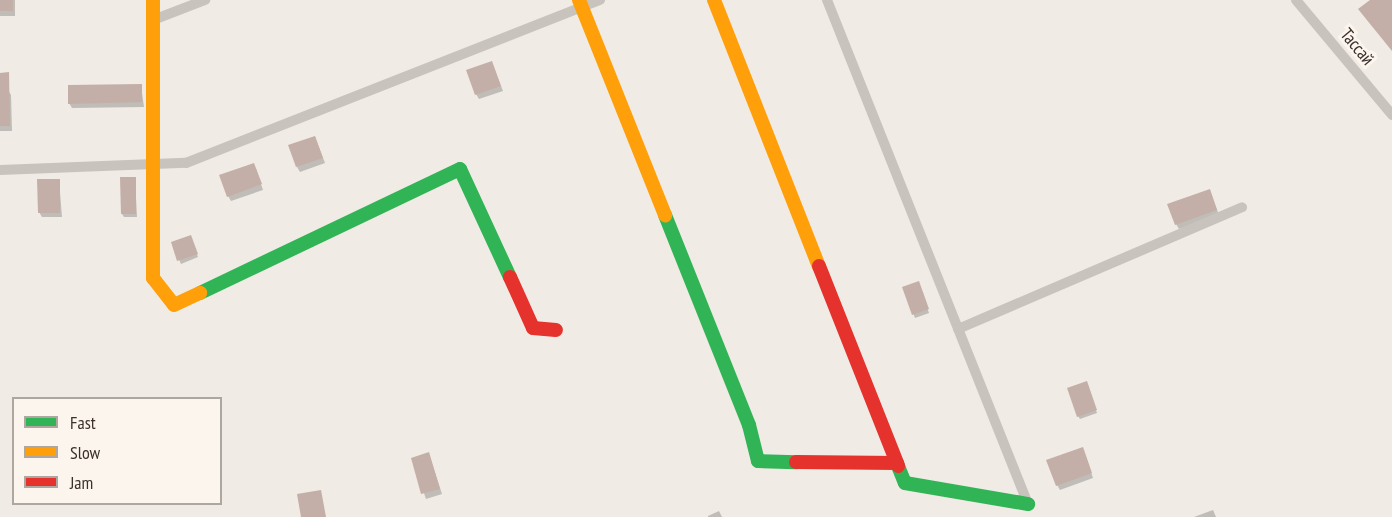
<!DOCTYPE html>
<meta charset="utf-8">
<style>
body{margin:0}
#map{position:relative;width:1392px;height:517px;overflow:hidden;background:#f0ebe5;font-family:"PT Sans Narrow",sans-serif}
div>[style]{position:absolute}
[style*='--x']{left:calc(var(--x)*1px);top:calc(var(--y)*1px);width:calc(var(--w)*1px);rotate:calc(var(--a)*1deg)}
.shadow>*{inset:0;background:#0003}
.building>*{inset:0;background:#c3afa7}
.street>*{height:10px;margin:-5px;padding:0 5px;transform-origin:5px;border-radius:5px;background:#c9c3be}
.fast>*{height:14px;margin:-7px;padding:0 7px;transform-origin:7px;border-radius:7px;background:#30b455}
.slow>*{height:14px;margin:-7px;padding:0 7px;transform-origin:7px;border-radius:7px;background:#ff9f0a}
.jam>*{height:14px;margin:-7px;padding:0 7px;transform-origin:7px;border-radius:7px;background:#e5322d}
span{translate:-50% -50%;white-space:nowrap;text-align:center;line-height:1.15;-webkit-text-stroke:6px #fbf5ee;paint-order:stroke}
.street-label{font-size:18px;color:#3b302b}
.legend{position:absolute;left:12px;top:397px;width:210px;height:108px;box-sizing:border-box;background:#fbf5ee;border:2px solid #aea6a0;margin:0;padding:8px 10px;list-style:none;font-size:18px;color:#3b302b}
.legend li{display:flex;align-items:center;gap:12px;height:30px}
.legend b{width:30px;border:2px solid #aea6a0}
</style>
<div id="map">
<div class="shadow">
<i style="clip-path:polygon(0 0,15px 0,15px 16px,0 16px)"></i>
<i style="clip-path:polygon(494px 68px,503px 91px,479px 99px,476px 94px)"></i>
<i style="clip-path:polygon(141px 86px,144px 107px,72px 108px,69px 103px)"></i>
<i style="clip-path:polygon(0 90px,8px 90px,11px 95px,12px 131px,0 131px)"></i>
<i style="clip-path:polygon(315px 137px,325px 163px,300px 172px,297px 167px)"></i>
<i style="clip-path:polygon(256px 169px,263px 190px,231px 201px,228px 196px)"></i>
<i style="clip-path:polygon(135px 178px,137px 217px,124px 217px,122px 214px)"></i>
<i style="clip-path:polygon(59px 180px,62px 217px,42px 217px,39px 212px)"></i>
<i style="clip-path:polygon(1212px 196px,1219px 215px,1179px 229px,1176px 224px)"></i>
<i style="clip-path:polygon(192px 239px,198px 257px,181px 264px,172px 243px)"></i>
<i style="clip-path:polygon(920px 286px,929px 313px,915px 318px,904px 288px)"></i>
<i style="clip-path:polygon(1088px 386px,1097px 413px,1080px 419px,1078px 416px)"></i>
<i style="clip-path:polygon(429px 454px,442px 494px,426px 499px,412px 459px)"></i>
<i style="clip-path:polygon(1085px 454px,1093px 478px,1060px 490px,1057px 485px)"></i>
<i style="clip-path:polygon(1213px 510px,1216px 517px,1194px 517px)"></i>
<i style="clip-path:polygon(719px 511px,722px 517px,708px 517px,708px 516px)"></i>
</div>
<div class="building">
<i style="clip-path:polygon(0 0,13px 0,13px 11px,0 11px)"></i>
<i style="clip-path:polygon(1370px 0,1392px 0,1392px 51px,1358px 9px)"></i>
<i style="clip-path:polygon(492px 61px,501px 86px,475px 95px,466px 70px)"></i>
<i style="clip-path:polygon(9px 72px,10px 126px,0 126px,0 73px)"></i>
<i style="clip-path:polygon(142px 84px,142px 102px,68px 104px,68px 85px)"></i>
<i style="clip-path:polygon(315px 136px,323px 158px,296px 167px,288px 145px)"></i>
<i style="clip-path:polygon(254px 163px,262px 184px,227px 197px,219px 175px)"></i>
<i style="clip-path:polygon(120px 177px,136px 177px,136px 214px,121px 214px)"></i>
<i style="clip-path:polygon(37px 179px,60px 179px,60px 213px,38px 213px)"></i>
<i style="clip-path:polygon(1210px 189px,1217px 210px,1175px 225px,1167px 204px)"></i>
<i style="clip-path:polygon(191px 235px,198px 254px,177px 261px,171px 242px)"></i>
<i style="clip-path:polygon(919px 281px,929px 309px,912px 315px,902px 287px)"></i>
<i style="clip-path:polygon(1087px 381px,1097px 410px,1077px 417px,1067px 388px)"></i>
<i style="clip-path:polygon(1083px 447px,1092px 473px,1056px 486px,1046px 460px)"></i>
<i style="clip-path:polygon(429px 452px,440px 489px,421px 494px,411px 458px)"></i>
<i style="clip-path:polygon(321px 490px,326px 517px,301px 517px,297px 494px)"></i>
</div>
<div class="street">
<i style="--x:827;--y:0;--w:543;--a:68.26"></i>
<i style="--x:1296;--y:0;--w:150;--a:50.1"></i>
<i style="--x:153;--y:20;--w:56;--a:-21"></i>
<i style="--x:0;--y:170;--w:186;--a:-2.2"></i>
<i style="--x:186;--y:163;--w:445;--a:-21.5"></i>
<i style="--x:958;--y:329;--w:309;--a:-23.2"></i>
</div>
<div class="fast">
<i style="--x:665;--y:215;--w:226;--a:68.2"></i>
<i style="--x:749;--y:425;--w:37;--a:76"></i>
<i style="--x:758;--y:461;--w:38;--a:2"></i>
<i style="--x:200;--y:293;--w:288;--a:-25.5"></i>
<i style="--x:460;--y:169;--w:119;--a:65.2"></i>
<i style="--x:898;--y:466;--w:18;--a:68"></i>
<i style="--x:905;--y:483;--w:125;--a:9.7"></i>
</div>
<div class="slow">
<i style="--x:153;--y:0;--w:278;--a:90"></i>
<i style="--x:153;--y:278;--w:34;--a:52"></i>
<i style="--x:174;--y:305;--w:29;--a:-25"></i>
<i style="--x:579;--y:0;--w:232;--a:68.2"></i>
<i style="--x:714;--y:0;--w:286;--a:68.5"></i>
</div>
<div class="jam">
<i style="--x:819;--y:266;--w:215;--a:68.4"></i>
<i style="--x:510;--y:277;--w:56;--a:65.7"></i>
<i style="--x:533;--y:328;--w:23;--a:5"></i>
<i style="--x:796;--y:462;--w:101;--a:0.6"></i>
</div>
<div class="street-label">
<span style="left:1357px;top:47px;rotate:50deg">Тассай</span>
</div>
<ul class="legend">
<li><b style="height:8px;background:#30b455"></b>Fast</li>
<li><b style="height:8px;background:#ff9f0a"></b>Slow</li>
<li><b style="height:8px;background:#e5322d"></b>Jam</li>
</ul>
</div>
